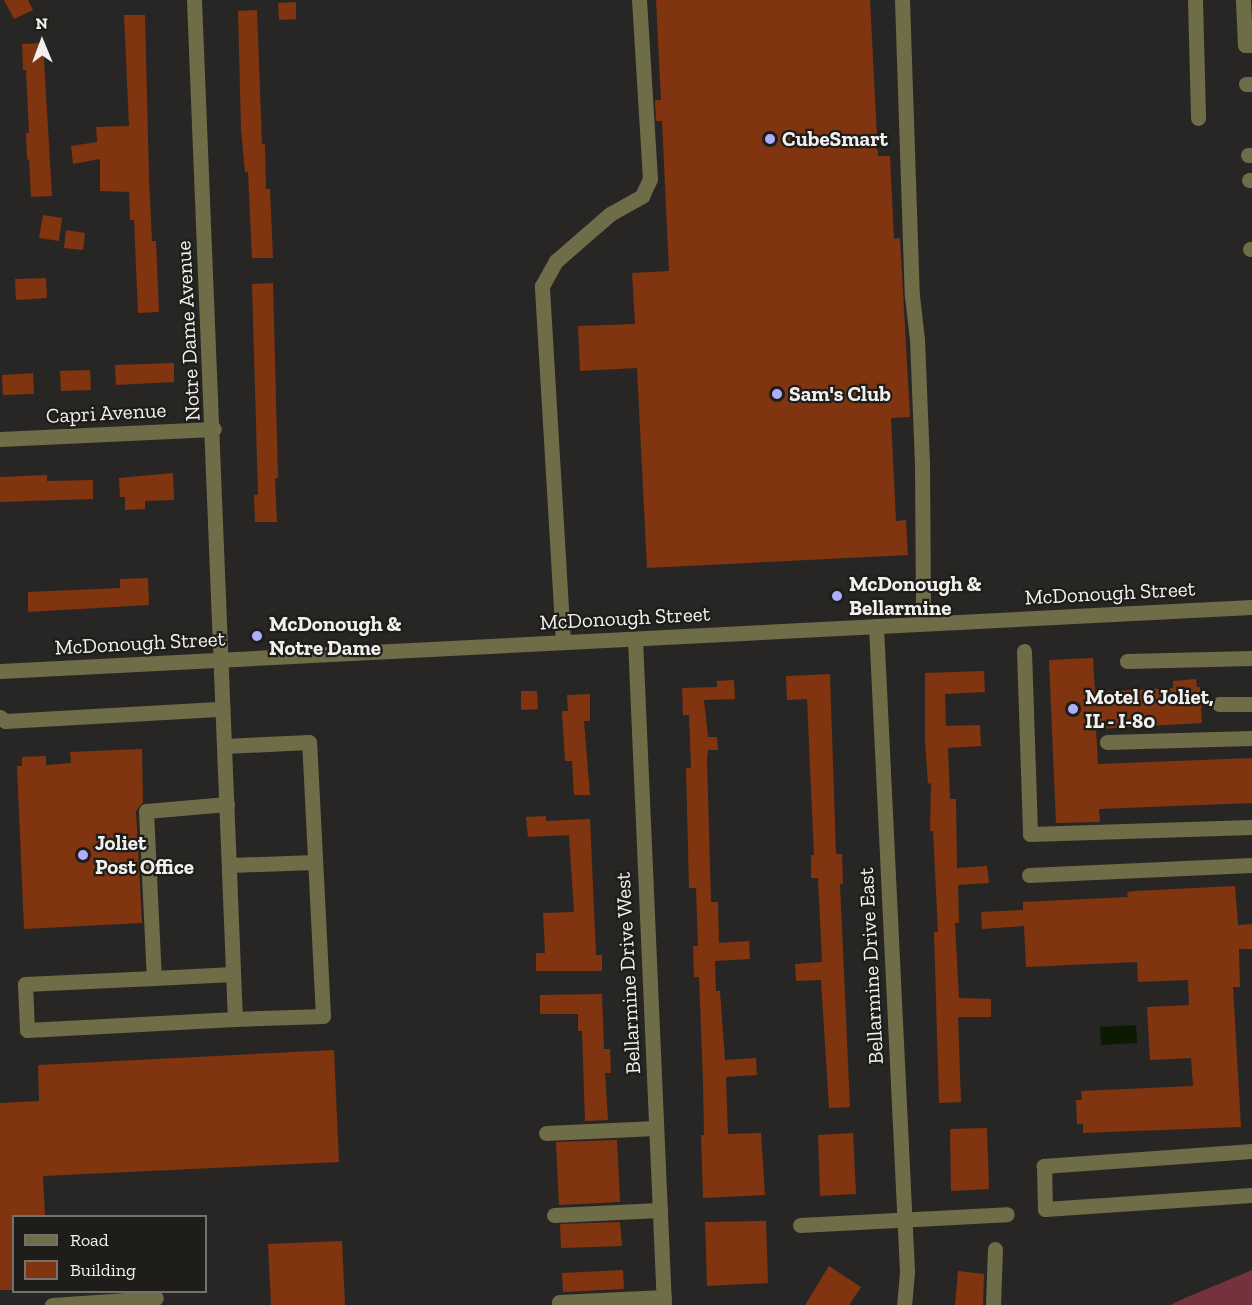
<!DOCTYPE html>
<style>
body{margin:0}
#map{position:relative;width:1252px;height:1305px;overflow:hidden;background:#282624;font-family:"Zilla Slab",serif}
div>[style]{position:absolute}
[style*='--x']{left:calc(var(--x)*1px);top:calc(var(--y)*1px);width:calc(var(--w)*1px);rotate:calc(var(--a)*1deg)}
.green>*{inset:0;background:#73323c}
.water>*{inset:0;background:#0c1903}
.building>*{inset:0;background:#80340f}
.minor>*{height:15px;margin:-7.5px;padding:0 7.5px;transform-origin:7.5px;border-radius:7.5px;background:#6f6c48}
.dots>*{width:16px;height:16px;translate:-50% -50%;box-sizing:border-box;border:3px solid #1e1d1a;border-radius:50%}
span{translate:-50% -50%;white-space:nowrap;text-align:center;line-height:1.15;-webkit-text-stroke:4.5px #1e1d1a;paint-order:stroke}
.poi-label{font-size:21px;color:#f1f0ee;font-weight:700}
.left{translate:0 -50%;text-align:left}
.street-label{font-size:21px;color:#f1f0ee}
.legend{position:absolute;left:12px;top:1215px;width:195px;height:78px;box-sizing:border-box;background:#1e1d1a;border:2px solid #72716f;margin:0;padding:8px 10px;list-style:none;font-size:18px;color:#f1f0ee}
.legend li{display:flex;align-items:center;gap:12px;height:30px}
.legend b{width:30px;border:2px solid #72716f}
.north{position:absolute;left:12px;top:12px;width:60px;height:60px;-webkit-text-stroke:4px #1e1d1a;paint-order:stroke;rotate:359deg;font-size:16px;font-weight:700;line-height:24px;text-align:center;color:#f1f0ee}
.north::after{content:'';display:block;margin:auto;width:21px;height:27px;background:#f1f0ee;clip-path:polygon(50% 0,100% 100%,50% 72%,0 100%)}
</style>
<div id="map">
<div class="green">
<i style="clip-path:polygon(1252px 1270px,1252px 1305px,1170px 1305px,1185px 1298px)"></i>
</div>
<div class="water">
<i style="clip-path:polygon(1136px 1025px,1137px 1043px,1101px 1045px,1100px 1027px)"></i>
</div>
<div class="building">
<i style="clip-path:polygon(4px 0,28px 0,33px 10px,14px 19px)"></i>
<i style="clip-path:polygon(656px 0,870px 0,878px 156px,890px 156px,894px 239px,900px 238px,910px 417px,891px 418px,896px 521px,906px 520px,908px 555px,647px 568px,637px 368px,580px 371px,578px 326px,635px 324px,632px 273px,669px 271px,662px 121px,656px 121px,655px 100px,661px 100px)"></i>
<i style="clip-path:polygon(296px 2px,296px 19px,279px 20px,278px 3px)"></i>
<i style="clip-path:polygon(257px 10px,262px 144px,265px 144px,266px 189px,270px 189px,273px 258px,252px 258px,248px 172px,245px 172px,241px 129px,238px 11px)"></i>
<i style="clip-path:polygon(124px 15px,145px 15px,149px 178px,152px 241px,156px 241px,159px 312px,138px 313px,134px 220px,130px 220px,129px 192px,100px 191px,100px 159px,73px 164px,71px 146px,97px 142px,96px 127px,129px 126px)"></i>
<i style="clip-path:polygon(43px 43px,52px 196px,31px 197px,29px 159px,27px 160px,26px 133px,29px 133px,26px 70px,23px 70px,22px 44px)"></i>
<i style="clip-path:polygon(43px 215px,62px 218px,59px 241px,39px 238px)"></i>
<i style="clip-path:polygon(66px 230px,85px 233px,83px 250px,64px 248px)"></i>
<i style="clip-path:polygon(46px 278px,47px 298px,16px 300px,15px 279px)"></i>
<i style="clip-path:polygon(273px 283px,278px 478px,275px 478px,277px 522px,255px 522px,254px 495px,258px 495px,252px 284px)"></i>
<i style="clip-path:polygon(174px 363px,174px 382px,116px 385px,115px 365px)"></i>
<i style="clip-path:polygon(90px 370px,91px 390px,61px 391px,60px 371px)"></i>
<i style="clip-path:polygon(33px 373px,34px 394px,3px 395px,2px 375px)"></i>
<i style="clip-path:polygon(173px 473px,174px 500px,145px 501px,145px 509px,125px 510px,125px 497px,120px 497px,119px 478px)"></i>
<i style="clip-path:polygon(47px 475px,47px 481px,93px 480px,93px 499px,0 502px,0 477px)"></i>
<i style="clip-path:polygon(148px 578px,149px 605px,28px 612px,28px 592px,120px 588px,120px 579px)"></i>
<i style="clip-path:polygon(1093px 658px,1095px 692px,1173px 688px,1173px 681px,1196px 679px,1197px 687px,1200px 687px,1202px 723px,1096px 729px,1098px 764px,1252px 758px,1252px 803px,1099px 809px,1100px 822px,1056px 823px,1049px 660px)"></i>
<i style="clip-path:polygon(984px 671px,985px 692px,945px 694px,946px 726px,980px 725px,981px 746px,948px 748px,950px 799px,956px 799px,957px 868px,987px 866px,989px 883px,958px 885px,959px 923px,955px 923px,959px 998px,991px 999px,991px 1017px,958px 1017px,961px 1102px,939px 1103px,934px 932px,938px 932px,933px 831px,930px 831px,931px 783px,928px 784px,925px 740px,925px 673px)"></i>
<i style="clip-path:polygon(830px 674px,836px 854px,842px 854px,843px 884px,840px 884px,850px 1107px,829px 1108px,821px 980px,796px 981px,795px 964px,822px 962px,818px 878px,811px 878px,811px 855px,814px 855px,807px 699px,787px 700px,786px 676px)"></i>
<i style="clip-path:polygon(734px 680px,735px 699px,704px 700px,708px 737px,717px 737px,718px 750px,708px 750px,707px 759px,711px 902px,718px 902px,719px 943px,749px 941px,750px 959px,715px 961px,716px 991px,720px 991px,725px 1060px,756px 1058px,757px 1075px,726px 1077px,728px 1134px,761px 1133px,765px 1195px,703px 1198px,701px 1135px,704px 1135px,703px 1081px,699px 977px,694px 977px,693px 946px,698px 946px,696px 888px,689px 888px,686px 768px,691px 768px,689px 715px,683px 715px,682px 688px,717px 687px,717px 681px)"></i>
<i style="clip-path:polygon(521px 691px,537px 691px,538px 709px,521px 710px)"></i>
<i style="clip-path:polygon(590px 694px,590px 721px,584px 721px,590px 795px,574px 795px,572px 761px,565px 761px,562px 711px,568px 711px,567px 695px)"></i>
<i style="clip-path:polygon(142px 749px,143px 802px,136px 811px,142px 923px,24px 929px,17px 766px,22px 766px,22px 757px,46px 756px,46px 765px,71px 763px,70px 752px)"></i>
<i style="clip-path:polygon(546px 816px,546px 821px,590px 819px,596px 955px,602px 955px,602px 971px,536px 971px,536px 953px,545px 953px,543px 913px,574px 912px,569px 835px,528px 837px,526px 817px)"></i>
<i style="clip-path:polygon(1235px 886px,1238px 925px,1252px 924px,1252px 949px,1239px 949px,1240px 987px,1233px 987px,1241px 1127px,1083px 1133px,1083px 1124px,1077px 1124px,1076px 1100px,1082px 1100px,1081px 1091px,1193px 1086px,1191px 1058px,1150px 1060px,1147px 1007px,1189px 1005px,1188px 980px,1138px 982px,1137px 962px,1026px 967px,1024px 926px,982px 929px,981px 912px,1023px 910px,1023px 902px,1128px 897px,1127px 892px,1135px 891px)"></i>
<i style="clip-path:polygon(602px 994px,604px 1049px,610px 1049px,611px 1073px,605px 1073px,608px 1120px,585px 1121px,582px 1031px,578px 1031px,578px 1014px,540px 1014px,540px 995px)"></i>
<i style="clip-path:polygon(334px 1050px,339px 1162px,43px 1176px,45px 1216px,14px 1216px,14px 1290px,0 1290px,0 1103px,39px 1101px,38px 1065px)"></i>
<i style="clip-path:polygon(987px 1128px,989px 1189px,951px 1191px,950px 1129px)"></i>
<i style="clip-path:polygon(853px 1133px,856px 1194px,820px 1196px,818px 1135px)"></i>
<i style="clip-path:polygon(617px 1140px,620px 1202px,559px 1205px,556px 1142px)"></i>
<i style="clip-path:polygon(766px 1221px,768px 1283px,707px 1286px,705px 1222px)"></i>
<i style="clip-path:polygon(620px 1222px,622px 1246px,561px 1248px,560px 1224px)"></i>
<i style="clip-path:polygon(342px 1241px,345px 1305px,271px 1305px,268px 1244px)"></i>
<i style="clip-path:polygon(829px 1266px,861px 1287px,849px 1305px,805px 1305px)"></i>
<i style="clip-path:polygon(623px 1270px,624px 1289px,563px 1292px,562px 1273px)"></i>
<i style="clip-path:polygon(958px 1271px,984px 1274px,983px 1305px,955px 1305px)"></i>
</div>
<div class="minor">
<i style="--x:194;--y:0;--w:1020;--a:87.7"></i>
<i style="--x:235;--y:1019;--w:88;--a:-2"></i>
<i style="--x:323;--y:1016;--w:274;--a:-92.9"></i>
<i style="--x:309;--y:742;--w:84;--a:177.3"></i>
<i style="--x:902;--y:0;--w:296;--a:88.1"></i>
<i style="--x:912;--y:296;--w:43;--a:83.4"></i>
<i style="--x:917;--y:339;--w:125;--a:87.7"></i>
<i style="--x:922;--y:464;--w:159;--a:89.6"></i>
<i style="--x:1195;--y:0;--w:118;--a:88.5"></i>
<i style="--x:1243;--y:0;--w:45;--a:87.5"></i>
<i style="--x:1245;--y:45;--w:7;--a:0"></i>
<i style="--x:1246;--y:84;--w:6;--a:0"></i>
<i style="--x:1248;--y:155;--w:4;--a:0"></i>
<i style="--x:1249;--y:180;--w:3;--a:0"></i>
<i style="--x:1250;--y:249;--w:2;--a:0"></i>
<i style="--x:0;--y:439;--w:214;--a:-2.7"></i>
<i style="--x:876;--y:626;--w:647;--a:87.25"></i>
<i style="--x:907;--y:1272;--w:33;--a:95"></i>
<i style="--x:635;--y:639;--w:667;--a:87.51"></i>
<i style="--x:563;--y:642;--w:357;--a:-93.4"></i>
<i style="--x:542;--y:286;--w:29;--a:-61"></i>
<i style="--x:556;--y:261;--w:72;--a:-41"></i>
<i style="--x:610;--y:214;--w:37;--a:-29"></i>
<i style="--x:642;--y:196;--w:19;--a:-65"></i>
<i style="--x:650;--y:179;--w:179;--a:-93.5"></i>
<i style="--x:1024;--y:651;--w:183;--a:88.1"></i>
<i style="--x:1030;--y:834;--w:222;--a:-1.8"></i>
<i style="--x:1127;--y:661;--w:125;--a:-1.4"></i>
<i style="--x:0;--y:671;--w:1254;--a:-2.93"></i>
<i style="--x:1219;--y:704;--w:33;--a:0"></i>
<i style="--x:0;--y:717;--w:6;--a:39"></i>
<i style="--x:5;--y:721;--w:218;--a:-3.2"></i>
<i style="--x:1107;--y:742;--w:145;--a:-1.6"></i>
<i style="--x:227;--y:804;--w:81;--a:175.1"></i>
<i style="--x:146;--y:811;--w:167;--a:87.3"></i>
<i style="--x:154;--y:978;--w:79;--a:-2.9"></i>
<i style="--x:229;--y:865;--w:86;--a:-2"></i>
<i style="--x:1029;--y:875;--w:223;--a:-2.6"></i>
<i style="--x:154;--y:978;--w:129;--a:177.3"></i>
<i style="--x:25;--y:984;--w:46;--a:87.5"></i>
<i style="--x:27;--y:1030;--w:208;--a:-3"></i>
<i style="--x:546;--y:1133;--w:110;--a:-2.6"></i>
<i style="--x:1252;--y:1151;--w:209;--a:175.9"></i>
<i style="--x:1044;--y:1166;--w:43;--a:88.7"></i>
<i style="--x:1045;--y:1209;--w:207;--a:-3.9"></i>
<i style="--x:554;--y:1215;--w:106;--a:-2.7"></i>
<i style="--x:800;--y:1225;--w:207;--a:-3"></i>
<i style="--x:559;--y:1302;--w:105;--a:-2.7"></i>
<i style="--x:52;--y:1305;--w:104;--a:-3.9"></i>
<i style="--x:993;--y:1305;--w:56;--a:-88"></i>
</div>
<div class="dots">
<i style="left:770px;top:139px;background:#adaffb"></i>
<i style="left:777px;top:394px;background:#adaffb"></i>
<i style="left:837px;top:596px;background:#adaffb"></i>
<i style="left:257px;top:636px;background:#adaffb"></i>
<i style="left:1073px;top:709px;background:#adaffb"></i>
<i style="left:83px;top:855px;background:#adaffb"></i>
</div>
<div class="poi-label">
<span class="left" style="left:782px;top:139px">CubeSmart</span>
<span class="left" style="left:789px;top:394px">Sam's Club</span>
<span class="left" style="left:849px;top:596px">McDonough &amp;<br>Bellarmine</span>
<span class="left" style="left:269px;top:636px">McDonough &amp;<br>Notre Dame</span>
<span class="left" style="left:1085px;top:709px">Motel 6 Joliet,<br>IL - I-80</span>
<span class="left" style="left:95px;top:855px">Joliet<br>Post Office</span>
</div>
<div class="street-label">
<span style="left:188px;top:331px;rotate:-93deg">Notre Dame Avenue</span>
<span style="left:106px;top:413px;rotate:-3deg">Capri Avenue</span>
<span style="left:1110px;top:593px;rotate:-3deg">McDonough Street</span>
<span style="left:625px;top:618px;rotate:-3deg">McDonough Street</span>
<span style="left:140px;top:643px;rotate:-3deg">McDonough Street</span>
<span style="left:871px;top:966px;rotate:-93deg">Bellarmine Drive East</span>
<span style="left:628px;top:973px;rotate:-93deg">Bellarmine Drive West</span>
</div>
<ul class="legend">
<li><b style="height:8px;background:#6f6c48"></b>Road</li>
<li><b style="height:16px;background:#80340f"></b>Building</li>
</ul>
<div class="north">N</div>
</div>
